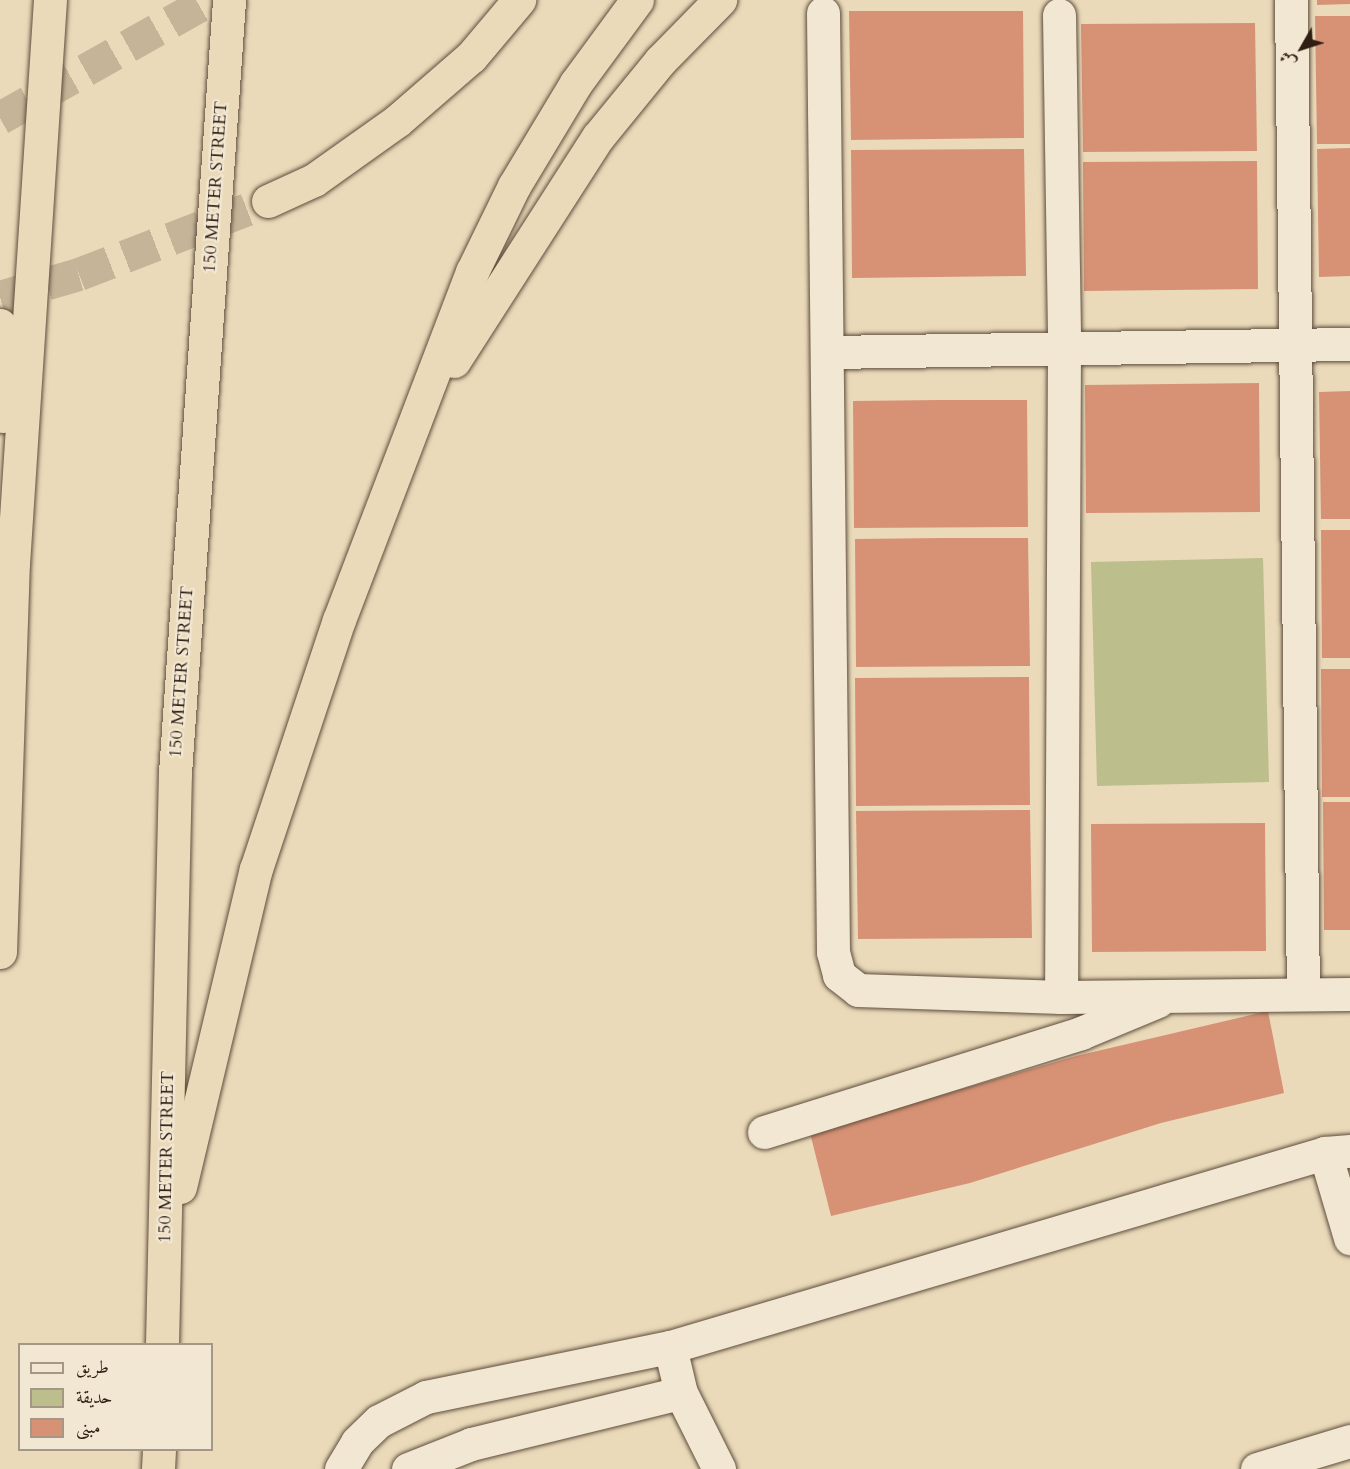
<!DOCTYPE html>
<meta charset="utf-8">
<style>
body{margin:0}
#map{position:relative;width:1350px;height:1469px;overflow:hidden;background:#eadab9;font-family:Cardo,Amiri,serif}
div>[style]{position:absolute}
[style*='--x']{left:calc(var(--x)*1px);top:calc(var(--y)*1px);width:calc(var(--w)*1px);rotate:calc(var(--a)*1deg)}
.green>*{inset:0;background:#bcbe8b}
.building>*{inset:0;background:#d79275}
.motorway-tunnel>*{height:33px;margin-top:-16.5px;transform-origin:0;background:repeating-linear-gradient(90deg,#c5b498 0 33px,transparent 0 49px)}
.roads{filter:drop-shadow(0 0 2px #5e4d3d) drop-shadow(0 0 2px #5e4d3d)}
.minor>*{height:33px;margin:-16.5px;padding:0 16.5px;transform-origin:16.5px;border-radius:16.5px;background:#f1e7d2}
.motorway>*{height:33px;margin:-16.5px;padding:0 16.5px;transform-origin:16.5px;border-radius:16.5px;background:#eadab9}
span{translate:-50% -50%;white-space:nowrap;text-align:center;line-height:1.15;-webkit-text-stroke:4.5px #f1e7d2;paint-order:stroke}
.street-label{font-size:18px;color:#301e14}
.legend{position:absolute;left:18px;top:1343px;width:195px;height:108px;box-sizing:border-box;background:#f1e7d2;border:2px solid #a49786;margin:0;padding:8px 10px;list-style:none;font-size:18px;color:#301e14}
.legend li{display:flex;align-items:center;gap:12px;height:30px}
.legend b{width:30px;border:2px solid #a49786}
.north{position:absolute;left:1272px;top:18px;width:60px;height:60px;-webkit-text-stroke:4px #f1e7d2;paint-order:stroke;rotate:231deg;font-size:16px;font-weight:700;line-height:24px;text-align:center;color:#301e14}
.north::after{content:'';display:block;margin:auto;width:21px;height:27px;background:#301e14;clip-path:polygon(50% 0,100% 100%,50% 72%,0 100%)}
</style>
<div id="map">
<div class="green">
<i style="clip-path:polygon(1263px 558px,1269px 782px,1097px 786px,1091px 562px)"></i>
</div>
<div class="building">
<i style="clip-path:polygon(1317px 0,1350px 0,1350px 4px,1317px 5px)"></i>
<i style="clip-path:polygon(849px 11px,1023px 11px,1024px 138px,851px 140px)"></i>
<i style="clip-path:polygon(1315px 16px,1350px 16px,1350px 144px,1317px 144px)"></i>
<i style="clip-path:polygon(1255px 23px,1257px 151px,1083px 152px,1081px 24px)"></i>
<i style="clip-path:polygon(1350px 148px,1350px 276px,1319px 277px,1317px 149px)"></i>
<i style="clip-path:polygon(1024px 149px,1026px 276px,852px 278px,851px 150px)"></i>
<i style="clip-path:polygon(1257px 161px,1258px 289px,1084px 291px,1083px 162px)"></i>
<i style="clip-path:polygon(1259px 383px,1260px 512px,1086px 513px,1085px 385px)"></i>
<i style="clip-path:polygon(1350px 391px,1350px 519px,1321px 519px,1319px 392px)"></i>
<i style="clip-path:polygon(940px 400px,1027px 400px,1028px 527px,854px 528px,853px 401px)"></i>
<i style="clip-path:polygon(1321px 530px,1350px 530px,1350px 658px,1322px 658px)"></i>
<i style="clip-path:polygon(942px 538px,1028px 538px,1030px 666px,856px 667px,855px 539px)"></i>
<i style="clip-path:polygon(1321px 669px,1350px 669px,1350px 797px,1322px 797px)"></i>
<i style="clip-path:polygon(1029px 677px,1030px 805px,856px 806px,855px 678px)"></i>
<i style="clip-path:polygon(1323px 802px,1350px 802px,1350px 930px,1324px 930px)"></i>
<i style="clip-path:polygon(1030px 810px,1032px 938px,858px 939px,856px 811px)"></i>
<i style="clip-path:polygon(1265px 823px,1266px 951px,1092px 952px,1091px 824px)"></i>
<i style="clip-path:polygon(1268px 1011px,1284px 1093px,1161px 1123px,970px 1183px,831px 1216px,810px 1133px,1076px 1056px)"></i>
</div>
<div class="motorway-tunnel">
<i style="--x:0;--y:118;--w:240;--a:-29.4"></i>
<i style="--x:0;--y:297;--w:82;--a:-16.2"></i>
<i style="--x:79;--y:274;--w:203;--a:-21.1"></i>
</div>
<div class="roads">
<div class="minor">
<i style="--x:1291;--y:0;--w:994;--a:89.31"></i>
<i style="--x:823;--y:13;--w:939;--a:89.39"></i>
<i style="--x:833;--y:952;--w:24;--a:75"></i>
<i style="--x:839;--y:975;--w:24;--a:38"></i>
<i style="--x:858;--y:990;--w:203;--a:2"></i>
<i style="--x:1061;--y:997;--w:289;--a:-0.6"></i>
<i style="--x:1059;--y:15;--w:333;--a:89.1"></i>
<i style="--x:1064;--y:348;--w:649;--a:90.26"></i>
<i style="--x:828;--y:352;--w:522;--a:-0.88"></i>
<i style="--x:764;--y:1132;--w:332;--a:-17.3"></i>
<i style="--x:1081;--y:1033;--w:83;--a:-22.6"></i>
<i style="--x:1325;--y:1153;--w:89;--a:73.6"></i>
<i style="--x:670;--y:1347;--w:47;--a:76.6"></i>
<i style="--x:681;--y:1393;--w:85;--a:63.4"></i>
<i style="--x:341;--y:1469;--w:31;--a:-59"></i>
<i style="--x:357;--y:1442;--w:30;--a:-44"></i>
<i style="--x:379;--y:1421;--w:53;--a:-27.1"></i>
<i style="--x:426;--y:1397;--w:249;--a:-11.6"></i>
<i style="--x:670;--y:1347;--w:683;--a:-16.5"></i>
<i style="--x:1325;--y:1153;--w:25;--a:-5"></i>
<i style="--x:408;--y:1469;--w:68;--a:-21.6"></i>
<i style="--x:471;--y:1444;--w:216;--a:-13.7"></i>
<i style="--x:1257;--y:1469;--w:97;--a:-16.8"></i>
</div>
<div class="motorway">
<i style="--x:268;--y:201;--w:51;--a:-24.5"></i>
<i style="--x:314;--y:180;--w:102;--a:-35.4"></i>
<i style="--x:397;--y:121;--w:98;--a:-40.9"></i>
<i style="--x:471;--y:57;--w:75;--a:-49.9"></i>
<i style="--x:0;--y:325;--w:91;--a:88.1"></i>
<i style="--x:454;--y:361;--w:266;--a:-57.3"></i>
<i style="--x:598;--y:137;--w:98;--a:-50.8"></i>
<i style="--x:660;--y:61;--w:86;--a:-45.5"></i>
<i style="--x:0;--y:952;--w:388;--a:-88.1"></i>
<i style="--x:13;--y:564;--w:565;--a:-86.25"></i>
<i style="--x:180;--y:1187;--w:327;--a:-76.6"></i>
<i style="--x:256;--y:869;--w:262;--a:-71.6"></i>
<i style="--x:339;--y:620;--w:373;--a:-69.1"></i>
<i style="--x:472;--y:272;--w:96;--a:-64"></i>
<i style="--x:514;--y:186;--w:120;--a:-59"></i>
<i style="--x:576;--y:83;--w:103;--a:-53.7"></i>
<i style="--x:162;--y:1344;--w:571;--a:-88.7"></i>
<i style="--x:175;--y:773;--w:775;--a:-86"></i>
<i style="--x:158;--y:1469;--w:19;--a:-87"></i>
</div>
</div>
<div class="street-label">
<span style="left:216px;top:187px;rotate:-86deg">150 METER STREET</span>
<span style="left:182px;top:672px;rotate:-86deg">150 METER STREET</span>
<span style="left:167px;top:1157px;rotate:-89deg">150 METER STREET</span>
</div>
<ul class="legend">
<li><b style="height:8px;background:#f1e7d2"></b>طريق</li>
<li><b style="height:16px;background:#bcbe8b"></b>حديقة</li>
<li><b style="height:16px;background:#d79275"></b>مبنى</li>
</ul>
<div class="north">ش</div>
</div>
